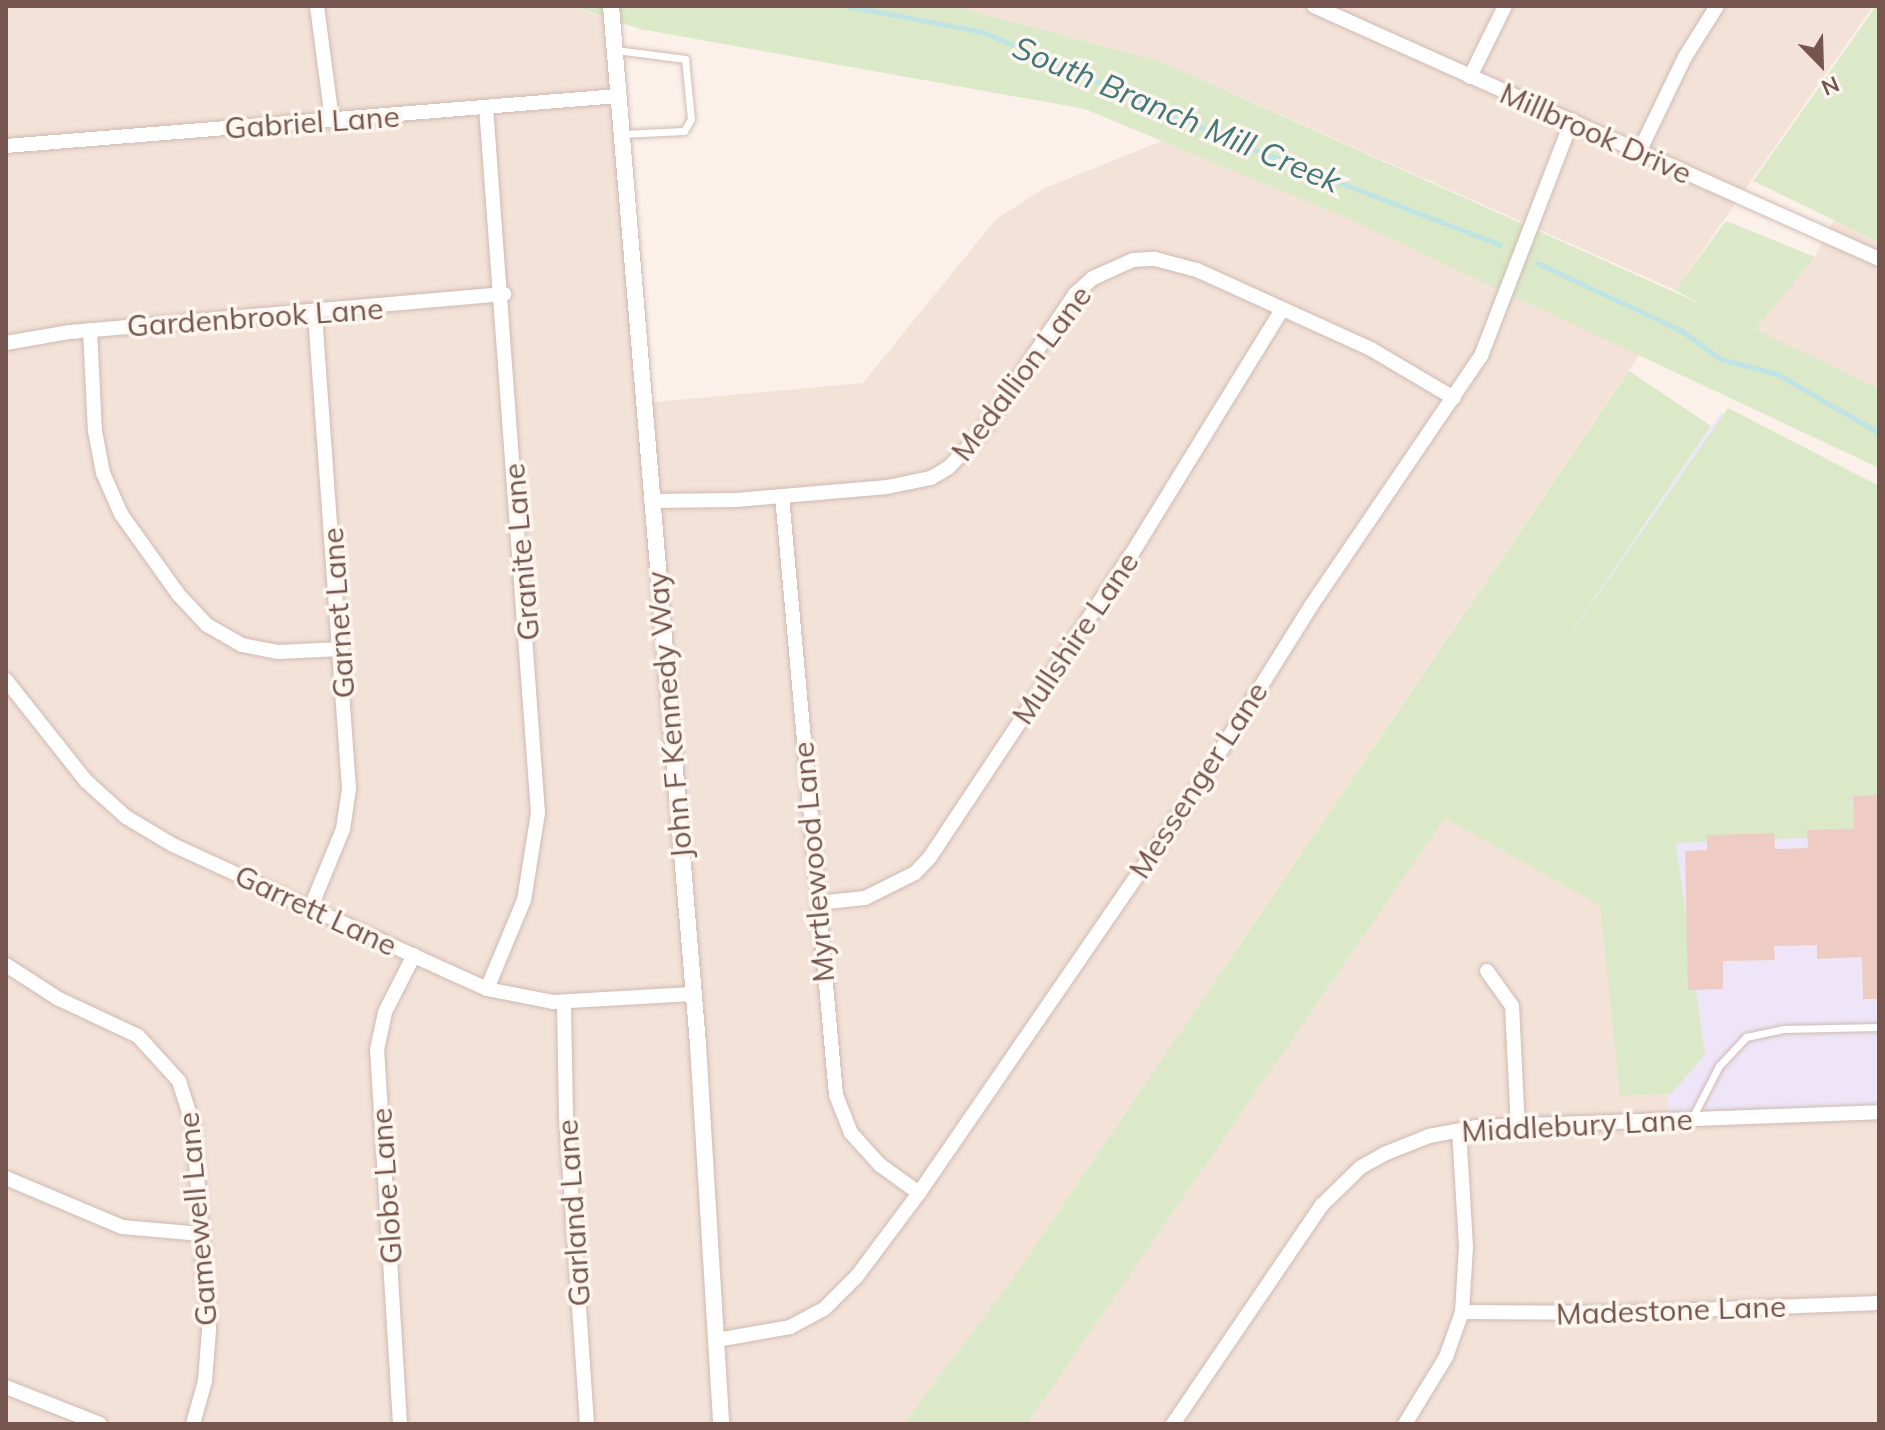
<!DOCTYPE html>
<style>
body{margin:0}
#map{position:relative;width:1885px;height:1430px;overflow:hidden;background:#fbf1ea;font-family:Mulish,sans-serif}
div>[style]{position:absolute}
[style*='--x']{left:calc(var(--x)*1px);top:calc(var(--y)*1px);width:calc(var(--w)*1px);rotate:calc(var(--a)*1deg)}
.residential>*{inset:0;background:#f3e2d8}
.education>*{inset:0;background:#eee6f8}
.green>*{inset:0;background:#dbe9c8}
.stream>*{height:5px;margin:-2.5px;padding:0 2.5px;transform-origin:2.5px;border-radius:2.5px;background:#bfe4e3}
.building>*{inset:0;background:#efccc3}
.roads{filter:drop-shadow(0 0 2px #cfbab2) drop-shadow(0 0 2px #cfbab2)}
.service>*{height:7px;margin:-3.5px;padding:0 3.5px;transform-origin:3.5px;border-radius:3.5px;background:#fff}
.minor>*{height:14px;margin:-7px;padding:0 7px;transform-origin:7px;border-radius:7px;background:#fff}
.tertiary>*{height:16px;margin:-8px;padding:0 8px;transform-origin:8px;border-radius:8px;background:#fff}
span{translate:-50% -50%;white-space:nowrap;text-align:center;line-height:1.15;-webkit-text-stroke:7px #fef6f0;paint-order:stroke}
.street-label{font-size:30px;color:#75554e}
.water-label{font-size:32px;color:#427878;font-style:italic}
.frame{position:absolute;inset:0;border:8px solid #75554e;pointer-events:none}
.north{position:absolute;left:1781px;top:24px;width:80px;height:80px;-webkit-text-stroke:6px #fef6f0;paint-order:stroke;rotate:157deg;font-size:22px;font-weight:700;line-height:32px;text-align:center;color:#75554e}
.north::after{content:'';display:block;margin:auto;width:28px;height:36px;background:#75554e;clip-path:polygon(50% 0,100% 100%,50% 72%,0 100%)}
</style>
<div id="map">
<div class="residential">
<i style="clip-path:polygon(6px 6px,570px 6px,612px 20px,644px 403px,863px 383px,996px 219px,1045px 188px,1162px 141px,1349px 219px,1640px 354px,1014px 1277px,903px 1424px,6px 1424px)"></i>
<i style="clip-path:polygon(955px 6px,1873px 6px,1675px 290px,1162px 62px)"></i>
<i style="clip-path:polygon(1834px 220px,1879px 242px,1879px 389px,1754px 329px,1815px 257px)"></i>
<i style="clip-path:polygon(1445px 818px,1600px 906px,1621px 1096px,1669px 1094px,1668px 1116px,1879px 1114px,1879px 1424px,1027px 1424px)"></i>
</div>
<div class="education">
<i style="clip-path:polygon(1721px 412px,1832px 486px,1879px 500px,1879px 1113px,1668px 1117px,1670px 982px,1651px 909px,1464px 790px)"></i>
</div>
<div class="green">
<i style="clip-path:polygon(572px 6px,955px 6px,1162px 62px,1703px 305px,1675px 290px,1726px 221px,1815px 257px,1755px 329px,1879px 389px,1879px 468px,1349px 219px,1085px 109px,640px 29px)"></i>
<i style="clip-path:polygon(1876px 6px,1879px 6px,1879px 242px,1753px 181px)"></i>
<i style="clip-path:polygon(1629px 371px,1711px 426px,1543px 674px,1728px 408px,1879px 486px,1879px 797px,1852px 798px,1855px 836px,1676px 843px,1705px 1055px,1671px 1094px,1620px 1096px,1600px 906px,1445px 818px,1027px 1424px,903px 1424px,1014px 1277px)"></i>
</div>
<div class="stream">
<i style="--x:848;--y:6;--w:137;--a:10.9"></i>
<i style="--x:983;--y:32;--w:275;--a:23.6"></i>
<i style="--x:1235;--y:142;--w:284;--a:21.2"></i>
<i style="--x:1537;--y:263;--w:158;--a:25.1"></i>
<i style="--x:1680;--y:330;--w:50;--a:35.3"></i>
<i style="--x:1721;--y:359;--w:58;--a:15"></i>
<i style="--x:1777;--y:374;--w:118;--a:30"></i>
</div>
<div class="building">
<i style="clip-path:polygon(1879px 795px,1879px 999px,1863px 999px,1862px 957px,1817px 959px,1817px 945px,1774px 946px,1775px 960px,1723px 961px,1723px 989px,1688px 990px,1685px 851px,1707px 850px,1707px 835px,1774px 833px,1775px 849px,1808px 848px,1807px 830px,1854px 829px,1853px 796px)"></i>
</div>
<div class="roads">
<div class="service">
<i style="--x:616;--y:50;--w:70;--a:7.4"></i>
<i style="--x:685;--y:59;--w:60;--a:84.3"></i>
<i style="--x:691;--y:119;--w:14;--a:120"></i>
<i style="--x:684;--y:131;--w:62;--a:177.2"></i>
<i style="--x:1692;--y:1118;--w:59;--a:-62.6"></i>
<i style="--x:1719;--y:1066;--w:40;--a:-47"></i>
<i style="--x:1746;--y:1037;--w:38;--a:-12"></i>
<i style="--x:1783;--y:1029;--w:96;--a:-1.2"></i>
</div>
<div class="minor">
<i style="--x:317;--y:6;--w:115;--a:82.5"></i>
<i style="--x:1314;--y:6;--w:619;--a:24.12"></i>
<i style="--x:1470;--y:77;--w:79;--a:-63.8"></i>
<i style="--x:486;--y:107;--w:708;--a:85.79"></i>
<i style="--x:538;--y:813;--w:88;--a:99.1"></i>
<i style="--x:524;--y:900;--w:96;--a:112.6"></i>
<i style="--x:6;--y:146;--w:614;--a:-4.67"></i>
<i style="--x:1640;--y:150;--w:103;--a:-64.2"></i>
<i style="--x:1685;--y:57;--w:60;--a:-57.9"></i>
<i style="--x:90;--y:330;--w:101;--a:87.2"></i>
<i style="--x:95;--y:431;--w:43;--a:79.2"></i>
<i style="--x:103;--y:473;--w:45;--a:66.3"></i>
<i style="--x:121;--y:514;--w:98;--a:54.5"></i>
<i style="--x:178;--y:594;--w:42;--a:46.9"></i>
<i style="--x:207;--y:625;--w:40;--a:29.7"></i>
<i style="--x:242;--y:645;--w:37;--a:11"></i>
<i style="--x:278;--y:652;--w:63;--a:-2.7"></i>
<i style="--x:6;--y:343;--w:65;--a:-9.8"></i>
<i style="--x:70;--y:332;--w:436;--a:-5"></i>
<i style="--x:782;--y:496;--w:601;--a:84.85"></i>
<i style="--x:836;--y:1095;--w:41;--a:68.5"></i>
<i style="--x:851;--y:1133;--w:43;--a:47.8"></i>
<i style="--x:880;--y:1165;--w:48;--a:35.7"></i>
<i style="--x:651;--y:501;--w:85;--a:-0.7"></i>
<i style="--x:736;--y:500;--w:152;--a:-4.9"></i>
<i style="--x:887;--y:487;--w:45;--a:-11.6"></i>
<i style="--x:931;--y:478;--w:21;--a:-31"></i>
<i style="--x:949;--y:467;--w:43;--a:-45.9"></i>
<i style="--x:979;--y:436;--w:171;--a:-55.9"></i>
<i style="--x:1075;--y:294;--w:24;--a:-42"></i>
<i style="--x:1093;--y:278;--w:44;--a:-24.2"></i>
<i style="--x:1133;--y:260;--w:22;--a:-3"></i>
<i style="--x:1155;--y:259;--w:43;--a:14.7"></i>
<i style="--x:1197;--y:270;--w:191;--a:24.4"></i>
<i style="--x:1371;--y:349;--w:96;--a:30.6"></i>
<i style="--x:6;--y:680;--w:129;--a:51.6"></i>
<i style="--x:86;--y:781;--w:54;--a:42"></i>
<i style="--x:126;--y:817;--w:55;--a:30.8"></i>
<i style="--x:173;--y:845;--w:299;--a:24.7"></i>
<i style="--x:445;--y:970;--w:46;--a:24.3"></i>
<i style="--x:487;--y:989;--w:67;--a:11.1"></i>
<i style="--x:553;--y:1002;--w:139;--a:-3.3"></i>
<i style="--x:818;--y:903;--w:47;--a:-6.1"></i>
<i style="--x:865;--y:898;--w:56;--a:-26.6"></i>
<i style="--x:915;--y:873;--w:22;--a:-47"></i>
<i style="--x:930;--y:857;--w:363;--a:-56.4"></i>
<i style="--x:1131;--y:555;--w:288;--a:-58.4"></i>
<i style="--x:311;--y:907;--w:84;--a:-67.7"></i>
<i style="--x:343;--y:829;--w:40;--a:-81.5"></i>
<i style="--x:349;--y:789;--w:477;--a:-94.1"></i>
<i style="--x:6;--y:965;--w:63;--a:32.7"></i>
<i style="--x:59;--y:999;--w:87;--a:25.1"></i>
<i style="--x:138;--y:1036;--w:61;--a:47.7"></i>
<i style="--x:179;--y:1081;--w:46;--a:72.3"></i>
<i style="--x:193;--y:1125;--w:206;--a:85.5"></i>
<i style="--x:209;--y:1330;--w:51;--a:94.5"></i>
<i style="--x:205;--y:1381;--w:45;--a:105.6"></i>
<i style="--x:1487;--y:971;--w:43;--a:54.5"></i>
<i style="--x:1512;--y:1006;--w:121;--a:87.2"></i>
<i style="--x:564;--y:1003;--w:113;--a:89"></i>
<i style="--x:566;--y:1116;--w:309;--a:86.1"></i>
<i style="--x:6;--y:1178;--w:126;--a:22.9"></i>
<i style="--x:122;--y:1227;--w:80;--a:5"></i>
<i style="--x:1462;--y:1312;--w:154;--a:0.4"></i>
<i style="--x:1616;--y:1313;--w:263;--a:-2.2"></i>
<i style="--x:717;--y:1340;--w:74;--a:-10.1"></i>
<i style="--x:790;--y:1327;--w:38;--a:-28"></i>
<i style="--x:824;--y:1309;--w:47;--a:-45"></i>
<i style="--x:857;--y:1276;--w:104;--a:-53.2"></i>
<i style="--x:919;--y:1193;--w:498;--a:-55.5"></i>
<i style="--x:1201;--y:782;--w:208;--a:-58"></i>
<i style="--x:1311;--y:606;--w:302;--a:-55.8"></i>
<i style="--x:1481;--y:356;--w:253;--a:-68.9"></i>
<i style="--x:6;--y:1387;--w:101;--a:21.5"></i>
<i style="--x:400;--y:1424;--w:375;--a:-93.5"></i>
<i style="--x:377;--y:1050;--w:39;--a:-78"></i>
<i style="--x:385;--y:1012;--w:64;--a:-63"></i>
<i style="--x:1173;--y:1424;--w:265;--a:-55.8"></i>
<i style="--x:1322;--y:1205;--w:54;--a:-44.3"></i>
<i style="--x:1361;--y:1167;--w:26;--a:-29"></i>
<i style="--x:1384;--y:1154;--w:48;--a:-21.8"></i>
<i style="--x:1429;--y:1136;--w:48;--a:-10.8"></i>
<i style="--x:1476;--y:1127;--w:403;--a:-2.1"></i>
<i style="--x:1405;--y:1424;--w:79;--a:-58.5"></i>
<i style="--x:1446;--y:1357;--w:48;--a:-70.4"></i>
<i style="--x:1462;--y:1312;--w:65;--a:-86.5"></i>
<i style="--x:1466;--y:1247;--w:117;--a:-93.4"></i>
</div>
<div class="tertiary">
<i style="--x:611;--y:6;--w:1043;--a:85.21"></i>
<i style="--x:698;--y:1045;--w:380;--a:86.5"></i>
</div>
</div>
<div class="street-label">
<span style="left:312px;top:122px;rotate:-4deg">Gabriel Lane</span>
<span style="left:1596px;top:133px;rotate:24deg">Millbrook Drive</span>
<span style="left:255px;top:317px;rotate:-4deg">Gardenbrook Lane</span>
<span style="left:1021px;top:373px;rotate:-53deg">Medallion Lane</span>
<span style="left:521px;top:552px;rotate:-95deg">Granite Lane</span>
<span style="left:338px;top:613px;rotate:-94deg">Garnet Lane</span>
<span style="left:1075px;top:638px;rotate:-56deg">Mullshire Lane</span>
<span style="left:669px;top:715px;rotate:-95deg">John F Kennedy Way</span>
<span style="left:1198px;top:780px;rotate:-57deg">Messenger Lane</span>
<span style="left:813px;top:862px;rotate:-95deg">Myrtlewood Lane</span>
<span style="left:316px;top:910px;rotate:25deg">Garrett Lane</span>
<span style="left:1577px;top:1125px;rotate:-3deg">Middlebury Lane</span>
<span style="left:386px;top:1186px;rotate:-94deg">Globe Lane</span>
<span style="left:573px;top:1213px;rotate:-94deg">Garland Lane</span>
<span style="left:197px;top:1219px;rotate:-95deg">Gamewell Lane</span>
<span style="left:1671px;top:1310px;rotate:-2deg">Madestone Lane</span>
</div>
<div class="water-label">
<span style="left:1177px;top:114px;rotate:23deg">South Branch Mill Creek</span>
</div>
<div class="frame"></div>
<div class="north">N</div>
</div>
